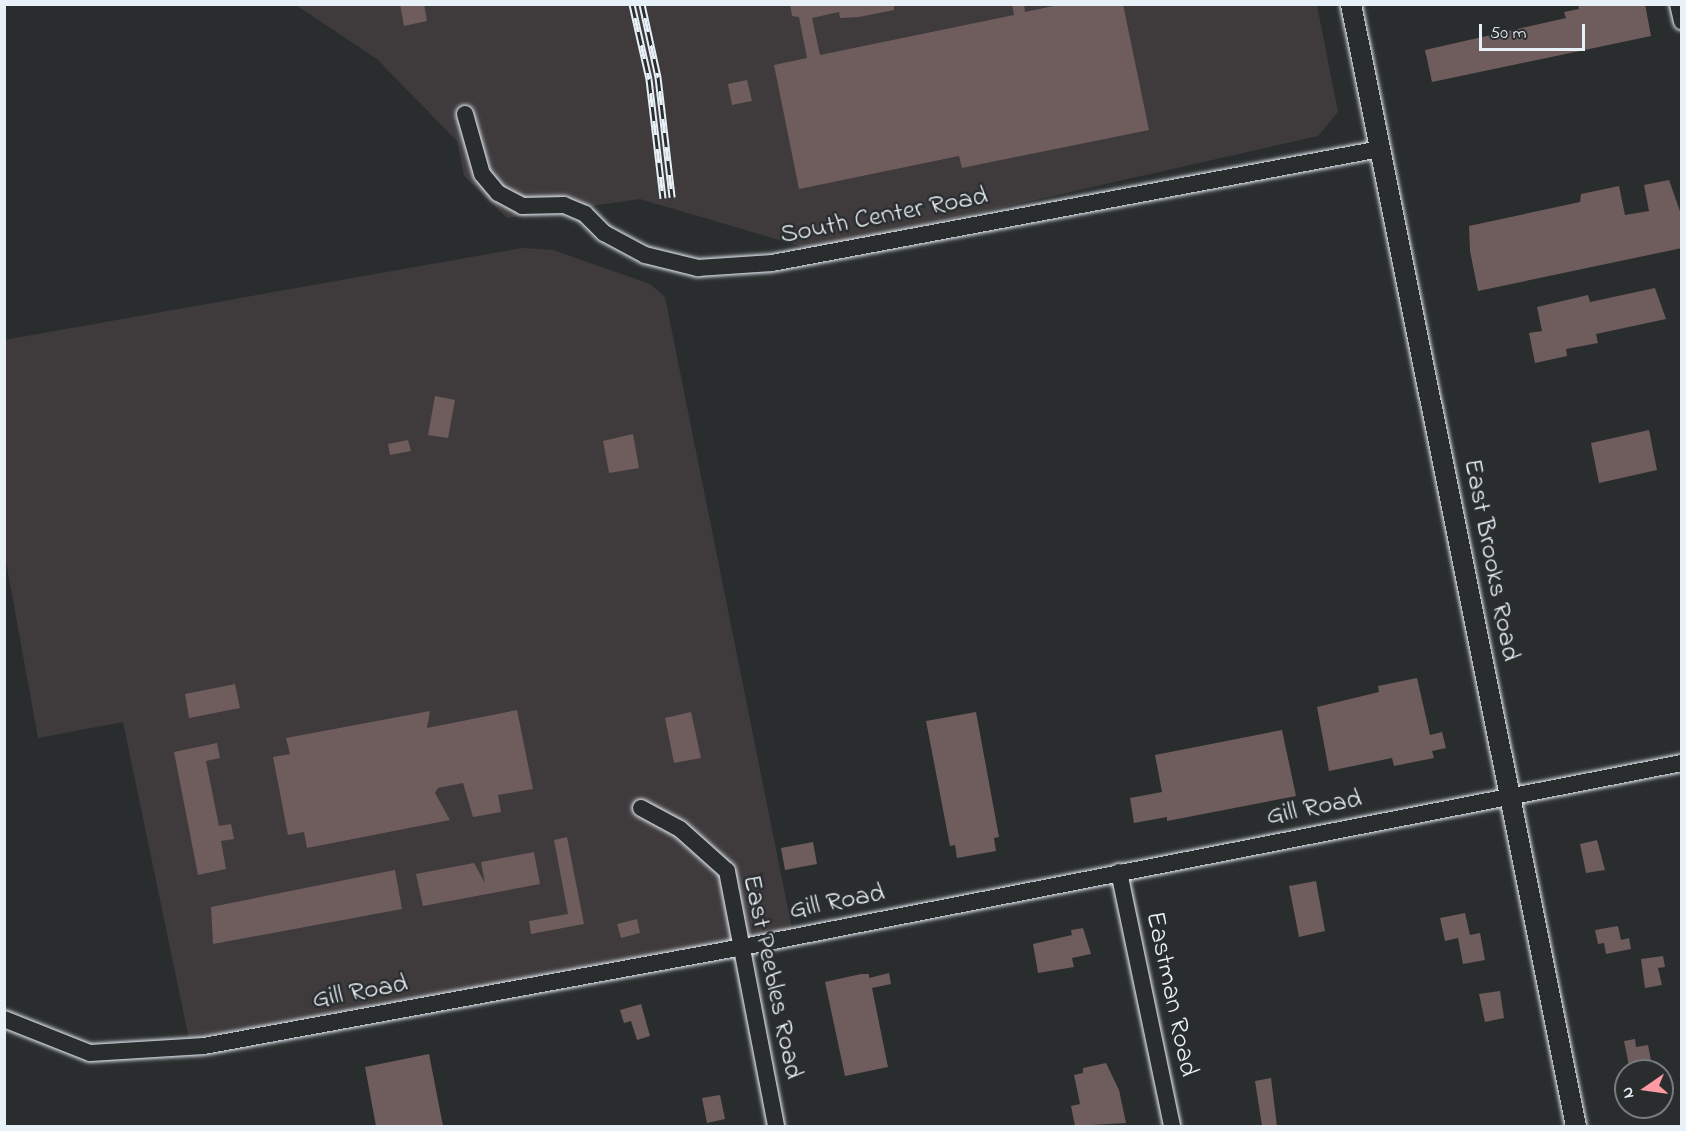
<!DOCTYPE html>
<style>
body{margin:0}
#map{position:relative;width:1686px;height:1131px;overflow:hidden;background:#2a2d2e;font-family:"Indie Flower",sans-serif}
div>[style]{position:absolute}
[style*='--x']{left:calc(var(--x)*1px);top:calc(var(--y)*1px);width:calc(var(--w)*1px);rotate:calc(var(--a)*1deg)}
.built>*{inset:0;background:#3f3b3c}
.building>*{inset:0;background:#6f5c5c}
.roads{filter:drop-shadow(0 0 2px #e8f1f8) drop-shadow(0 0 2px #e8f1f8)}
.minor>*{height:16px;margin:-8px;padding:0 8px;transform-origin:8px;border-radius:8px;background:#2a2d2e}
.major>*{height:20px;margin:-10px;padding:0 10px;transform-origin:10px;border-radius:10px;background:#2a2d2e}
.rail>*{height:7px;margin-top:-3.5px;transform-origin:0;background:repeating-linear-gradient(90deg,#2a2d2e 0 14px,#e8f1f8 0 28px);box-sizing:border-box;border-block:2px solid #e8f1f8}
span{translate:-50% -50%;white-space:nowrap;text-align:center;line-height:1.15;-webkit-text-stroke:5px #2a2d2e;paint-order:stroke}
.street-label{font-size:27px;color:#e8f1f8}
.frame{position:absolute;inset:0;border:6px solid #e8f1f8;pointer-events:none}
.north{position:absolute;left:1614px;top:1059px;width:60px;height:60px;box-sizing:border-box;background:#2a2d2e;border:2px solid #767b7f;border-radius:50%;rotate:257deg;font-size:16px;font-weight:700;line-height:24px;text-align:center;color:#e8f1f8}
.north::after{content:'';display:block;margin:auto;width:21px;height:27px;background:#ff9aa2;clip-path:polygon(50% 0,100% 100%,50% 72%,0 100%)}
.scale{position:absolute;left:1479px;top:24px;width:106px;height:27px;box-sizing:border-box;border:3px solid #e8f1f8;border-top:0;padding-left:8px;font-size:18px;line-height:21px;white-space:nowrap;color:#e8f1f8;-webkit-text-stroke:4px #2a2d2e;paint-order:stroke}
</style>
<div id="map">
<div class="built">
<i style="clip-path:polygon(296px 5px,1317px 5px,1338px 112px,1318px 136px,813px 250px,640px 199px,507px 218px,464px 176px,457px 141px,377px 59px)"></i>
<i style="clip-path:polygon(522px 248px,553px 250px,650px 284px,665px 297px,792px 929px,189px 1039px,123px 722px,38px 738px,5px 556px,4px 340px)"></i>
</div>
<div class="building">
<i style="clip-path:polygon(400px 4px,424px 4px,427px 21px,404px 26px)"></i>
<i style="clip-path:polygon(790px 4px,894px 4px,894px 10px,859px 17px,840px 18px,839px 12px,812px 18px,820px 55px,1014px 15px,1012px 4px,1024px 4px,1025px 12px,1063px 4px,1123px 4px,1149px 130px,962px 168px,959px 156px,799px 189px,774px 65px,807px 58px,799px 17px,792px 16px)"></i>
<i style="clip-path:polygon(1578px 4px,1645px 4px,1651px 36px,1432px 82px,1425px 50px,1566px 18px,1564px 12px,1579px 9px)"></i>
<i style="clip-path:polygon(747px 80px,752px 101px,732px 105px,728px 84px)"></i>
<i style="clip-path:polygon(1669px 180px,1682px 217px,1682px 248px,1478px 291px,1470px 251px,1469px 226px,1580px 202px,1581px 194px,1619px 186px,1625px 215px,1649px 211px,1644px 185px)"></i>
<i style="clip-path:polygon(1655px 288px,1666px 319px,1596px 334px,1598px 343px,1566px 349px,1567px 356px,1535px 363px,1529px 333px,1542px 331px,1537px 307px,1588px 295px,1590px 302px)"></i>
<i style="clip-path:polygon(435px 396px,455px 400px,448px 438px,428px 435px)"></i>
<i style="clip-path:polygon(1649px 430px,1657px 470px,1599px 483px,1591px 443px)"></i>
<i style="clip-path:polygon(633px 434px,639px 468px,609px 473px,603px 441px)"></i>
<i style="clip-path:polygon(408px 440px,411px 451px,390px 455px,388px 444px)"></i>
<i style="clip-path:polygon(1417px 678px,1430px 735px,1442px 732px,1446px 748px,1432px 751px,1434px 758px,1394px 766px,1392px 758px,1329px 771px,1317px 707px,1379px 692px,1378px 686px)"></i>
<i style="clip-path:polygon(235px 684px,240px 708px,189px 718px,185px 694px)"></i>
<i style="clip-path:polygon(517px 710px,533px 789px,498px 795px,501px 812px,473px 817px,463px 783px,438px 788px,435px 793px,450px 820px,307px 848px,304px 832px,288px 835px,273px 757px,290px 754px,286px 738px,430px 711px,427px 728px)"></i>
<i style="clip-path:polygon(691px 712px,701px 758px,674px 763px,665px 718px)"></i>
<i style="clip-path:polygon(976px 712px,999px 837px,994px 838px,996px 851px,957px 858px,955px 845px,950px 846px,926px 721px)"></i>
<i style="clip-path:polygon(1282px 730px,1296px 796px,1167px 821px,1167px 817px,1134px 823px,1130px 798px,1162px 792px,1155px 755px)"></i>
<i style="clip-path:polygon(217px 743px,220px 758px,206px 761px,219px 826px,231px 824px,234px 839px,221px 841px,226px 869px,198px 875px,174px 752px)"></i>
<i style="clip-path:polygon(567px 837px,584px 924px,531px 934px,529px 921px,568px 914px,554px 840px)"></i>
<i style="clip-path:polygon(1597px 840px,1605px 870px,1586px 873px,1580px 844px)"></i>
<i style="clip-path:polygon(813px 842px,817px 864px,785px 870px,781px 848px)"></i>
<i style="clip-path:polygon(534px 852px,540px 884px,423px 906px,416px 874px,474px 863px,485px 883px,481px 862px)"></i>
<i style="clip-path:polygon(395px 870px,402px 909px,213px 944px,211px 907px)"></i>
<i style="clip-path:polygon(1316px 881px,1325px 931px,1299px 937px,1289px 886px)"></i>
<i style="clip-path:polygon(1465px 913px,1470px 935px,1480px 933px,1485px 960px,1463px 964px,1458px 938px,1445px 941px,1440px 918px)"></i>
<i style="clip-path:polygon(637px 919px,640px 933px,621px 938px,617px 924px)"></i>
<i style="clip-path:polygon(1618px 926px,1621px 940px,1629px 938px,1631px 949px,1606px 954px,1604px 943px,1598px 944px,1595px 930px)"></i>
<i style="clip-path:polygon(1083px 928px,1091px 954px,1072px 958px,1074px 967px,1038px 973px,1033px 944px,1072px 935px,1071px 930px)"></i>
<i style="clip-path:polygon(1663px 956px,1665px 967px,1658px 968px,1662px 985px,1645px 988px,1641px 959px)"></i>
<i style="clip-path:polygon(889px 973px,891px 984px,872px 988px,888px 1067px,845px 1076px,825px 982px,861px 974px,869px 974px,869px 978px)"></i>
<i style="clip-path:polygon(1500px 991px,1504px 1018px,1485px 1022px,1479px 994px)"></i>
<i style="clip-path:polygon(641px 1004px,650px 1036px,637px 1040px,631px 1021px,624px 1023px,620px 1010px)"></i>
<i style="clip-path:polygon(1635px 1039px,1636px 1047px,1648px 1045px,1653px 1071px,1630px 1071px,1624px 1041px)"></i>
<i style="clip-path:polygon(429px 1054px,443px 1126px,376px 1126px,365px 1067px)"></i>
<i style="clip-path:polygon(1106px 1063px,1119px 1090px,1126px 1123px,1075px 1126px,1071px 1106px,1080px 1104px,1074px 1075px,1083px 1073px,1083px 1068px)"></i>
<i style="clip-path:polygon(1271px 1078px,1277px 1126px,1262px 1126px,1255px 1081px)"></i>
<i style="clip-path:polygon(720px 1095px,725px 1119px,707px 1123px,702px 1098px)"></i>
</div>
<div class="roads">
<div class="minor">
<i style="--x:1678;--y:4;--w:18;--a:77"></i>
<i style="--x:465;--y:114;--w:62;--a:74.2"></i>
<i style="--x:482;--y:174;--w:25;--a:50"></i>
<i style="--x:498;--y:193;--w:27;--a:28"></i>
<i style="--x:522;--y:206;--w:42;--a:-1.4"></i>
<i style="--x:564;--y:205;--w:23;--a:23"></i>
<i style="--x:585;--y:214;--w:27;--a:45"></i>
<i style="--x:604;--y:233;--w:47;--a:28.2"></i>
<i style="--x:645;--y:255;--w:55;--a:13.8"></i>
<i style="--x:698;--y:268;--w:74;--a:-3.9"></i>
<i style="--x:772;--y:263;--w:619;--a:-10.62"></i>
<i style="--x:641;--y:808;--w:44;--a:28.3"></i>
<i style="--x:680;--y:829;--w:63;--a:41.8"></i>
<i style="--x:727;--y:871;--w:260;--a:79.1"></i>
<i style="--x:1119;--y:872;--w:259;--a:78.2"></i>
<i style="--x:4;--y:1019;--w:92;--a:21.6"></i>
<i style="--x:90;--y:1053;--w:114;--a:-3.5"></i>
<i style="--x:204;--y:1046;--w:548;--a:-10.41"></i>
<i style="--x:743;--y:947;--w:957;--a:-11.09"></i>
</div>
<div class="major">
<i style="--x:1351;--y:4;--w:1144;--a:78.66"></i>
</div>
</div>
<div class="rail">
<i style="--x:632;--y:4;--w:77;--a:77.2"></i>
<i style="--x:649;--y:79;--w:120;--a:83.3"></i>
<i style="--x:642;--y:4;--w:75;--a:77.6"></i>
<i style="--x:658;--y:77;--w:121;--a:83.3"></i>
</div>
<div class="street-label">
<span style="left:884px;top:216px;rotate:-11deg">South Center Road</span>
<span style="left:1491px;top:560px;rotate:79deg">East Brooks Road</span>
<span style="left:1314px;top:808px;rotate:-11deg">Gill Road</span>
<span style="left:837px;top:902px;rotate:-11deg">Gill Road</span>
<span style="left:772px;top:977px;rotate:78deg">East Peebles Road</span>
<span style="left:360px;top:992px;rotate:-10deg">Gill Road</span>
<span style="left:1171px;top:994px;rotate:78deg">Eastman Road</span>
</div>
<div class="frame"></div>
<div class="north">N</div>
<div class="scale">50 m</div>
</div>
